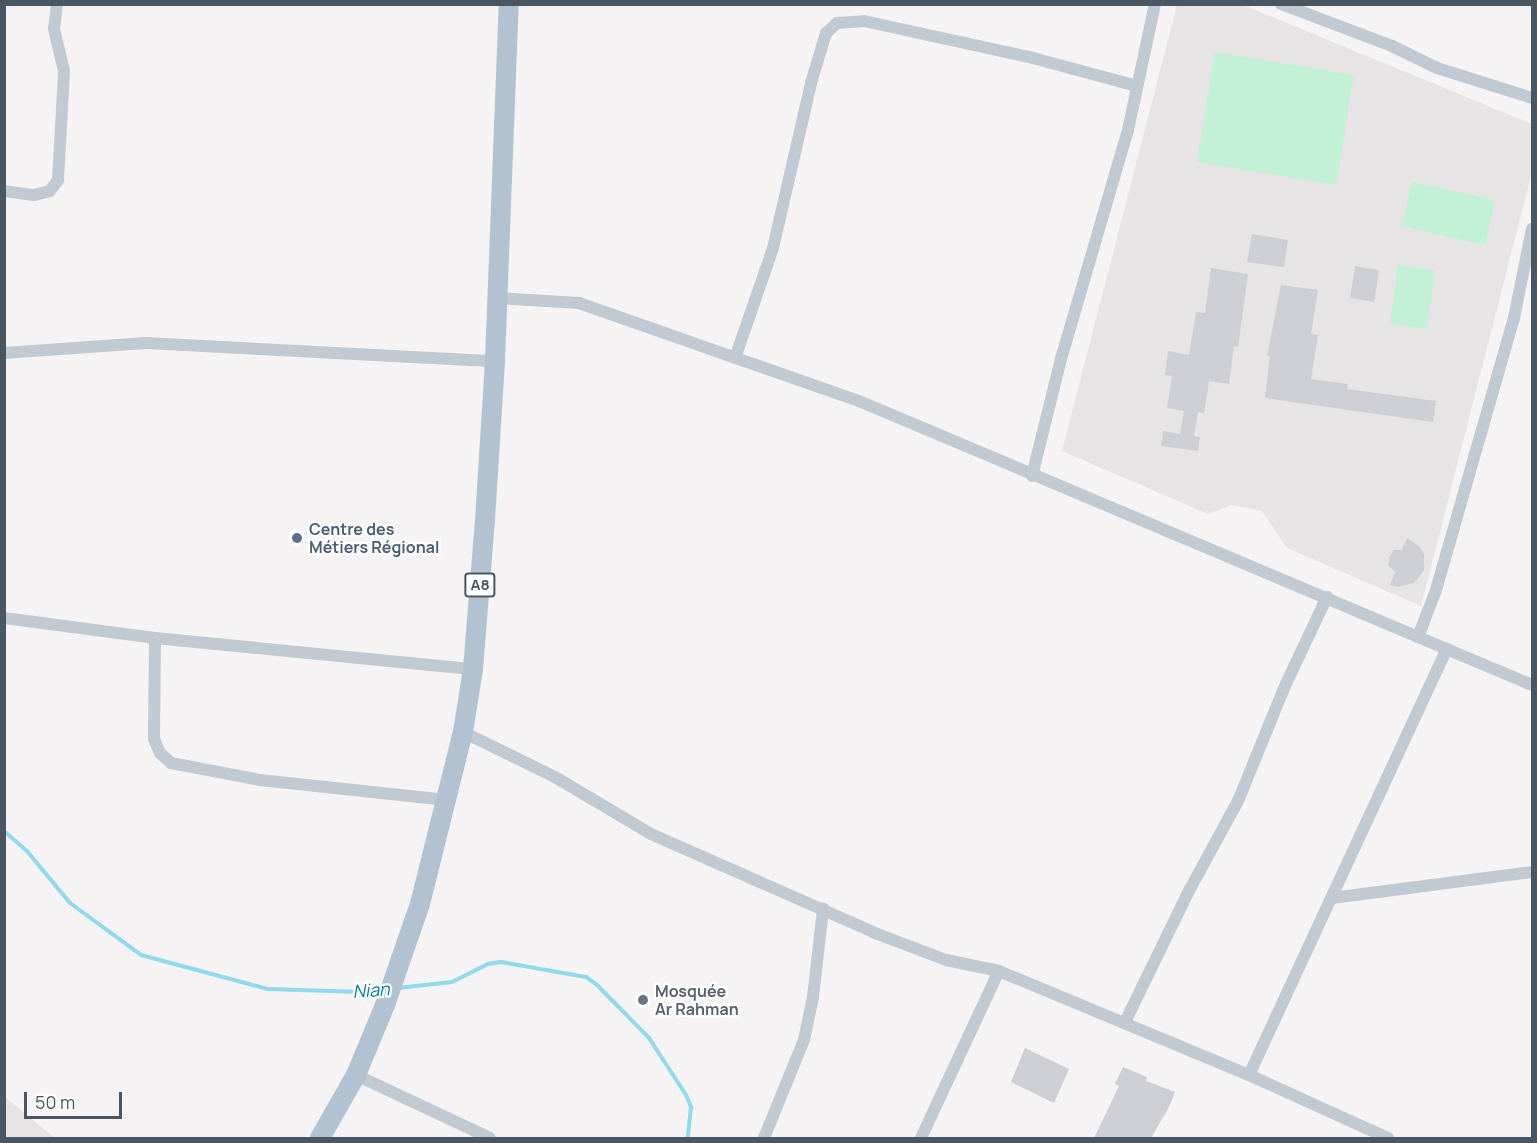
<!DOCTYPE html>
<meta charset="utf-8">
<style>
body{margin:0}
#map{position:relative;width:1537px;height:1143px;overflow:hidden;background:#f5f3f3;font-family:Manrope,sans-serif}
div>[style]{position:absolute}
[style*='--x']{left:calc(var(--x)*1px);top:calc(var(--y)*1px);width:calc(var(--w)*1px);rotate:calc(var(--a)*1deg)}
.education>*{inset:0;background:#e6e4e5}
.green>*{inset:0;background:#c3f1d5}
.stream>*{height:4px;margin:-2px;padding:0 2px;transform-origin:2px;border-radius:2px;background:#90daee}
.building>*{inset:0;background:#cdcfd5}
.street>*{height:12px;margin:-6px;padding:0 6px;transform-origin:6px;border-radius:6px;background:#c1cad2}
.primary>*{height:20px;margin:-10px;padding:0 10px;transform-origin:10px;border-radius:10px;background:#b3c2d1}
.dots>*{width:16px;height:16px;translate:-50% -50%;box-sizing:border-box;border:3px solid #fff;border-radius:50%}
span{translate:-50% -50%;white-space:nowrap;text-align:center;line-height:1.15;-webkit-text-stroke:4.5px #fff;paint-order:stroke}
.shield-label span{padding:2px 4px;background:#fff;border:2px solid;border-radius:4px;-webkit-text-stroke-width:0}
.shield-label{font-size:15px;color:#4a5661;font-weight:700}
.service-label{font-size:16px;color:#4e5e75;font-weight:700}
.left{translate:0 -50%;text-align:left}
.worship-label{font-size:16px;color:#5b616d;font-weight:700}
.water-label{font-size:18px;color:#0c7c9b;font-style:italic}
.frame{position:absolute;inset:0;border:6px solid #4a5661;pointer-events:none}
.scale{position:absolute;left:24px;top:1092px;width:98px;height:27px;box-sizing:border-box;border:3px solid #4a5661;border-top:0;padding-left:8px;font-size:18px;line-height:21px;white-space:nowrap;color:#4a5661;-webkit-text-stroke:4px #fff;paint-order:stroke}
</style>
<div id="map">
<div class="education">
<i style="clip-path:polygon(1177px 5px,1243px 5px,1532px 124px,1532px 172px,1421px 606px,1287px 548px,1262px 511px,1232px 505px,1208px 514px,1062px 451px)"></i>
<i style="clip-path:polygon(5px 1097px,55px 1138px,5px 1138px)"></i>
</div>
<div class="green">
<i style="clip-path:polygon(1215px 52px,1354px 75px,1336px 185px,1197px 162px)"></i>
<i style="clip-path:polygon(1412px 182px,1495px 200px,1485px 245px,1402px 226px)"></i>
<i style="clip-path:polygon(1398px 265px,1435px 271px,1427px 329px,1390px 324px)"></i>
</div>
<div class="stream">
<i style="--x:4;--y:831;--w:30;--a:41"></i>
<i style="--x:27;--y:851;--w:67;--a:50.4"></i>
<i style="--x:70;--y:903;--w:88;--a:36.2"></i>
<i style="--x:141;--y:955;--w:131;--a:15"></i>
<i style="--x:268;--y:989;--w:94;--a:1.8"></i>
<i style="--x:362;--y:992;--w:23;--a:-7"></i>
<i style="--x:398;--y:988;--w:54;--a:-6.3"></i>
<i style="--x:452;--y:982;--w:40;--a:-26.6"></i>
<i style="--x:488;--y:964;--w:13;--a:-9"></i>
<i style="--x:501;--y:962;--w:86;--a:10"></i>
<i style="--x:586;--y:977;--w:12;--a:35"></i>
<i style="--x:596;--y:984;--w:76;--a:45.5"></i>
<i style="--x:649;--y:1038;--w:68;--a:57"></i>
<i style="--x:686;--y:1095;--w:13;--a:67"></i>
<i style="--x:691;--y:1107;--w:31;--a:96"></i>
</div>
<div class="building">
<i style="clip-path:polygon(1252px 234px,1288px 240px,1284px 267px,1247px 262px)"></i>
<i style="clip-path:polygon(1355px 266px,1379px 270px,1374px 302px,1350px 298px)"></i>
<i style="clip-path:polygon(1211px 268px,1248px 274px,1238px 347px,1234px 346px,1229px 384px,1209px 381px,1204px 413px,1198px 412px,1194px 436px,1200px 437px,1198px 451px,1161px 446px,1163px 431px,1180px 434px,1184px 411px,1167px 408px,1172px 376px,1165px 375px,1168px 351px,1189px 355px,1196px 312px,1205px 313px)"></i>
<i style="clip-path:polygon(1281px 285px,1318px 290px,1311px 334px,1318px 335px,1311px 379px,1348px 384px,1347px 389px,1436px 401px,1433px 422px,1265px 398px,1270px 356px,1267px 356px)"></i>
<i style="clip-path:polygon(1407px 538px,1420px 547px,1424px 554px,1424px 570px,1414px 583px,1398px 587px,1390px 585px,1395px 572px,1388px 565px,1389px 557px,1394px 550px,1402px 550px)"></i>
<i style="clip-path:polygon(1025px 1048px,1069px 1069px,1054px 1103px,1011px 1082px)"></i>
<i style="clip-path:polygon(1123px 1067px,1147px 1077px,1146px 1081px,1175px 1092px,1169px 1107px,1151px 1138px,1094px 1138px,1119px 1086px,1115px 1084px)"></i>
</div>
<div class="street">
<i style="--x:1281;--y:4;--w:119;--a:20.7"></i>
<i style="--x:1392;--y:46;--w:50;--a:26.1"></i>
<i style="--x:1437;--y:68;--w:100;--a:17.5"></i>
<i style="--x:4;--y:191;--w:30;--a:8"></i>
<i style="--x:34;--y:195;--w:16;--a:-14"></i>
<i style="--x:50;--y:191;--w:14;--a:-54"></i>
<i style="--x:58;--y:180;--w:109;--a:-86.8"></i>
<i style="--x:64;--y:71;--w:43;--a:-103.4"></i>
<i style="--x:54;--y:29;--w:25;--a:-83"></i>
<i style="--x:496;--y:298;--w:83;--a:3.4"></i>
<i style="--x:579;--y:303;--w:297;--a:19.3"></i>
<i style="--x:859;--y:401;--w:730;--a:22.88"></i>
<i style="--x:4;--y:353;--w:142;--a:-4"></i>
<i style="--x:146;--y:343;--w:349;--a:3"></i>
<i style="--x:735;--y:358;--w:116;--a:-70.9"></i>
<i style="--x:773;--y:248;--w:169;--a:-77"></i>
<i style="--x:811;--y:83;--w:52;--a:-73.3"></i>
<i style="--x:826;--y:33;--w:15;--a:-42"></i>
<i style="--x:837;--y:23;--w:27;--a:-4"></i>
<i style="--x:864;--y:21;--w:173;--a:12.3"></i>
<i style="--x:1033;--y:58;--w:108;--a:15.1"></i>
<i style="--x:1032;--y:476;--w:121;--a:-76.1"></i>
<i style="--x:1061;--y:359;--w:239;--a:-73.7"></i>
<i style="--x:1128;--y:130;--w:129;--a:-77.9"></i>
<i style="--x:4;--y:618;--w:152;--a:7.5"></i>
<i style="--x:155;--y:638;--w:320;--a:5.6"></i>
<i style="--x:1418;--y:637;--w:50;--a:-69"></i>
<i style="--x:1436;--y:590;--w:283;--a:-74"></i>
<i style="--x:1514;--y:318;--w:91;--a:-78.6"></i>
<i style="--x:155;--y:638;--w:101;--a:90.6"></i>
<i style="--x:154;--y:739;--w:15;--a:67"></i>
<i style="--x:160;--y:753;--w:15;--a:42"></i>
<i style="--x:171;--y:763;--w:91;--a:10.8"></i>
<i style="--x:260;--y:780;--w:188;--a:6.1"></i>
<i style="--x:463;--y:732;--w:102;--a:26.1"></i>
<i style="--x:555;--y:777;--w:112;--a:30.7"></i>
<i style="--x:651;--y:834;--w:245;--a:23.8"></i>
<i style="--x:875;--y:933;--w:76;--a:20.8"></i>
<i style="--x:946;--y:960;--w:54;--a:11.7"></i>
<i style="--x:999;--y:971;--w:271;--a:22.6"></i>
<i style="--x:1249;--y:1075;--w:153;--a:24.4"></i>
<i style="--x:1332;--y:898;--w:202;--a:-7.4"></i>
<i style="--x:1125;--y:1022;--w:148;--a:-64"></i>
<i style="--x:1190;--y:889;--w:100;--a:-61.4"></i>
<i style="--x:1238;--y:801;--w:122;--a:-67.8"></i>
<i style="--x:1284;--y:688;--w:101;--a:-64.7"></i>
<i style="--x:356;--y:1075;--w:148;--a:25.2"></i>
<i style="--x:1249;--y:1075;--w:470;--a:-65.1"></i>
<i style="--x:764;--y:1138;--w:106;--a:-67.8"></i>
<i style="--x:804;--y:1040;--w:44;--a:-78.2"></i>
<i style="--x:813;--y:997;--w:89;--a:-83.5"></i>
<i style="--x:921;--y:1138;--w:184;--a:-65"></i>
</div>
<div class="primary">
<i style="--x:320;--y:1138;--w:73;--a:-60.3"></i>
<i style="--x:356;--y:1075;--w:76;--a:-67.5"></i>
<i style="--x:385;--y:1005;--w:107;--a:-70.9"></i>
<i style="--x:420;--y:904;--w:177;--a:-76"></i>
<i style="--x:463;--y:732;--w:64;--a:-81"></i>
<i style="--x:473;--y:669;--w:149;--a:-85.4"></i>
<i style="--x:485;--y:520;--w:159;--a:-86.4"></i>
<i style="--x:495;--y:361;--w:357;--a:-87.8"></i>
</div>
<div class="dots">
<i style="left:297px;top:538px;background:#5c6f8a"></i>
<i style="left:643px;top:1000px;background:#6b7280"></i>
</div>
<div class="shield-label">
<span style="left:480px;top:585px">A8</span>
</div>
<div class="service-label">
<span class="left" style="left:309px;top:538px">Centre des<br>Métiers Régional</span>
</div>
<div class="worship-label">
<span class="left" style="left:655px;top:1000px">Mosquée<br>Ar Rahman</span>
</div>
<div class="water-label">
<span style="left:371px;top:990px;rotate:-4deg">Nian</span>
</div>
<div class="frame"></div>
<div class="scale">50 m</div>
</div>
